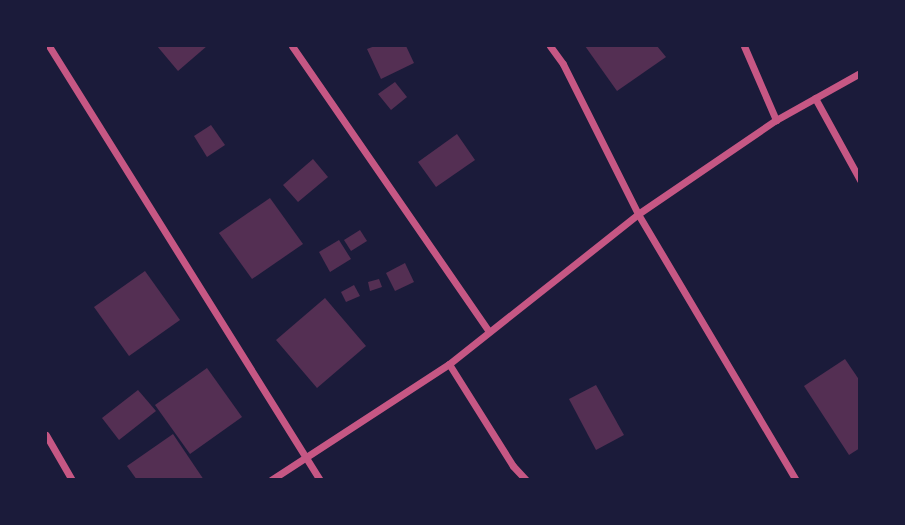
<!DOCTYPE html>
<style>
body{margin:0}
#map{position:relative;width:905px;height:525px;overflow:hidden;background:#1b1b3a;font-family:Poppins,sans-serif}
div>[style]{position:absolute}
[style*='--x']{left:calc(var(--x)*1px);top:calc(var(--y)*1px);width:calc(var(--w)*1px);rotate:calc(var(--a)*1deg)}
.building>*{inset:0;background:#542f53}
.minor>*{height:7px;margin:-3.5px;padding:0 3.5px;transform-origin:3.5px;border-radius:3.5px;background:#c65784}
span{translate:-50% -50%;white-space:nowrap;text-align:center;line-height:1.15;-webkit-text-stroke:5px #1b1b3a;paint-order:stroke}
.frame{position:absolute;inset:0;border:47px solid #1b1b3a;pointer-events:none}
</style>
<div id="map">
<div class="building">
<i style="clip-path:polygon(157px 46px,207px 46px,178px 71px)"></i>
<i style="clip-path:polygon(375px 46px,406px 46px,414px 63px,381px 79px,367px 49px)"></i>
<i style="clip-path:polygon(585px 46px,657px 46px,666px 57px,617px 91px)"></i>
<i style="clip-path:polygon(395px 82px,407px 97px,391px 110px,378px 94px)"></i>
<i style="clip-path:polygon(211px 125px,225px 145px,207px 157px,194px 136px)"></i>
<i style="clip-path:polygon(457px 134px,475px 160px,436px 187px,418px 162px)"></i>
<i style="clip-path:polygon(313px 159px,328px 177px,298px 202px,283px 185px)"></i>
<i style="clip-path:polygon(270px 198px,303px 244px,252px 279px,219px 233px)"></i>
<i style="clip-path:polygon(360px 230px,367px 241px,351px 251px,344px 240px)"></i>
<i style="clip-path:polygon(339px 240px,351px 259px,330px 272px,319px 252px)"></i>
<i style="clip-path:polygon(405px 263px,414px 282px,395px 291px,386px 273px)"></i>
<i style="clip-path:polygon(145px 271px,180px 320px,129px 356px,94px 307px)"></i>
<i style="clip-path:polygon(379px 279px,382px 287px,370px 291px,368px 282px)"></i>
<i style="clip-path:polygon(354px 285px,360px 296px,346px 302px,341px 292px)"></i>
<i style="clip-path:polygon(325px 298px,366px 346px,317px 388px,276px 340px)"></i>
<i style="clip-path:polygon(845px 359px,860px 381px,860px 448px,849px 455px,804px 386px)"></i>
<i style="clip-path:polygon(207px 368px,242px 417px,190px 454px,155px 405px)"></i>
<i style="clip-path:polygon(596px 385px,624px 435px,596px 450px,569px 399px)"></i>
<i style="clip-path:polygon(138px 390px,156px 411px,119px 440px,102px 418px)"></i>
<i style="clip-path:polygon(173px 434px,204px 480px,137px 480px,127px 466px)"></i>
</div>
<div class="minor">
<i style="--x:49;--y:46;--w:512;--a:58.02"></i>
<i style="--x:292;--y:46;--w:347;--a:55.4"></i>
<i style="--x:550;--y:46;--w:22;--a:54"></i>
<i style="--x:563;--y:64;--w:168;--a:63.4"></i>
<i style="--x:638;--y:214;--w:309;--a:59.3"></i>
<i style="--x:744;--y:46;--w:81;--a:66.6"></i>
<i style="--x:815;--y:98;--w:94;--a:61.2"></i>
<i style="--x:449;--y:364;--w:120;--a:57.9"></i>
<i style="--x:513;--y:466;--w:19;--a:47"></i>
<i style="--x:46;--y:435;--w:52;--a:60"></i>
<i style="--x:271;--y:480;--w:212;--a:-33.1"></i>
<i style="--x:449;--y:364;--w:241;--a:-38.4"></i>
<i style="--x:638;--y:214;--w:167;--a:-34.3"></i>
<i style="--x:776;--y:120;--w:96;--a:-29.2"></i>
</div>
<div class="frame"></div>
</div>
